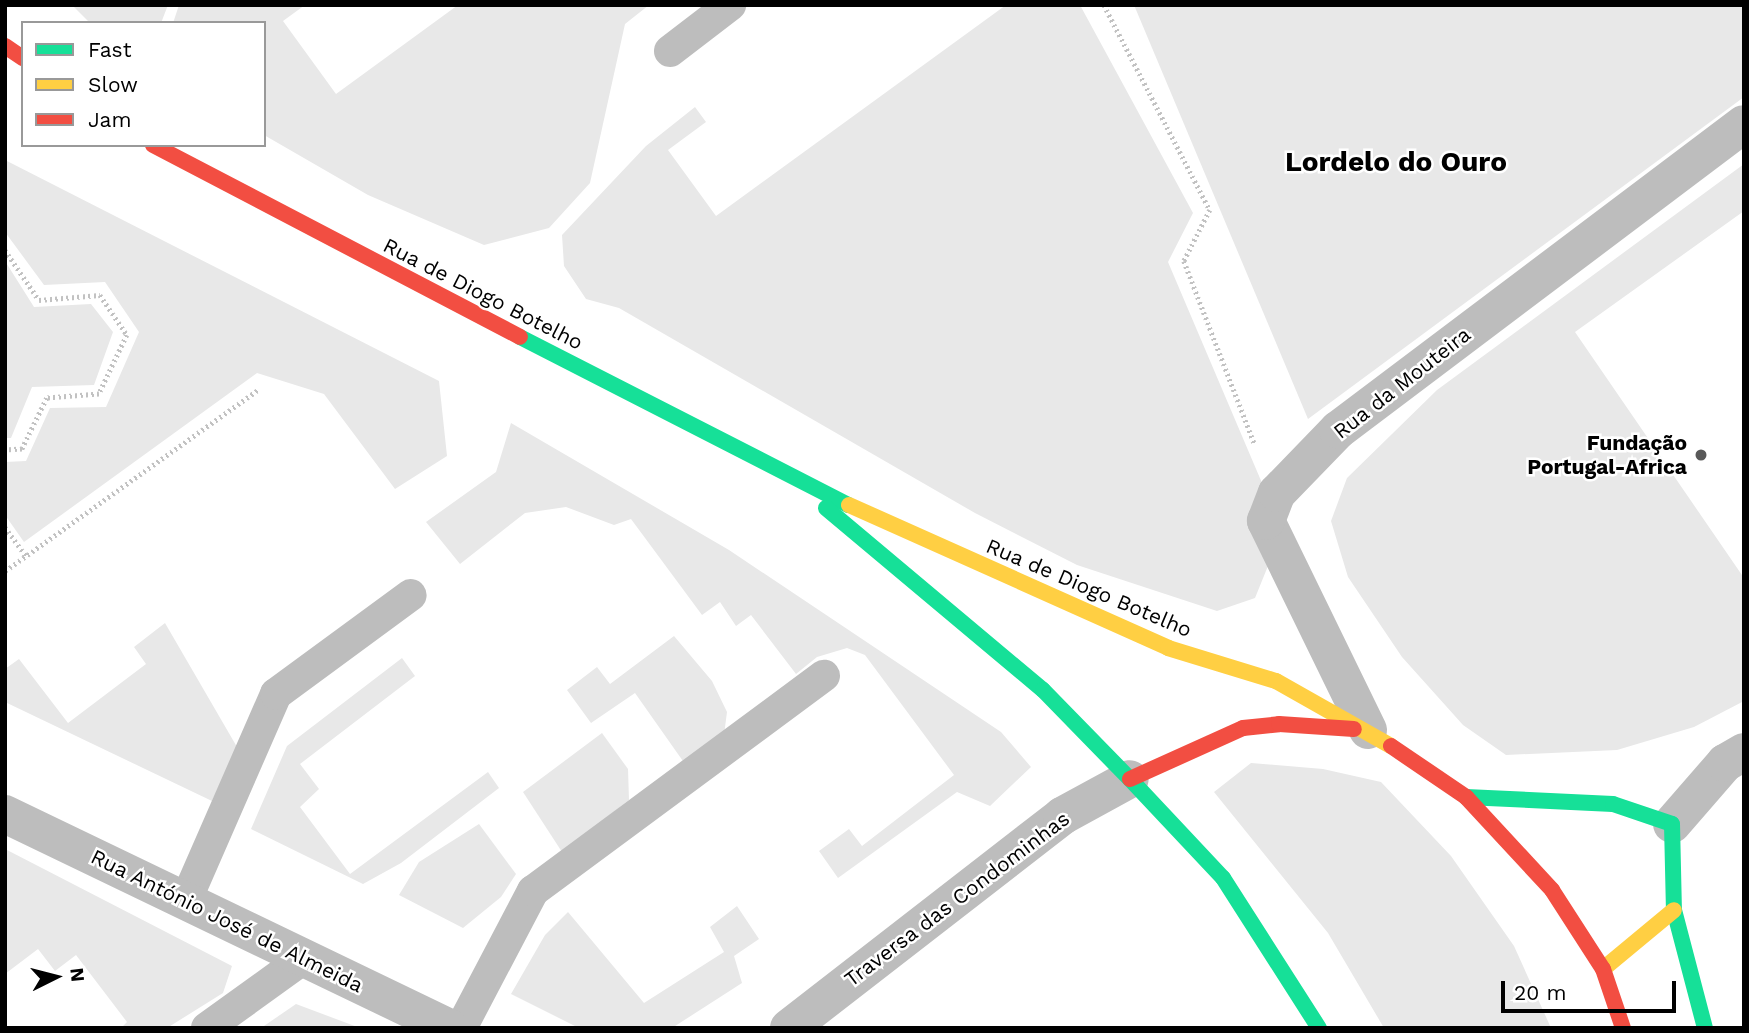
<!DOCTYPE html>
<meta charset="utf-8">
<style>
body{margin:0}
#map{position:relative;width:1749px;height:1033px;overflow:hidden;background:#fff;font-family:"Work Sans",sans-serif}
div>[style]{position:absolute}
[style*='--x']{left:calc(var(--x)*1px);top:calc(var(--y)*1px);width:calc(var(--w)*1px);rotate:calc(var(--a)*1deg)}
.green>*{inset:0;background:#e8e8e8}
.path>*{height:4.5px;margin-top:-2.25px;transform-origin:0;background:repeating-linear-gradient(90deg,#c2c2c2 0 2px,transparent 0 5.5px)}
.lane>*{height:32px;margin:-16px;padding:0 16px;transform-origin:16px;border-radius:16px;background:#bdbdbd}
.street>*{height:38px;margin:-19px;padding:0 19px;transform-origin:19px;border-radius:19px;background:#bdbdbd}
.fast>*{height:16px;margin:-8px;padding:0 8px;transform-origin:8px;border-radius:8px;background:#16e098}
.slow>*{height:16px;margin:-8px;padding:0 8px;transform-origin:8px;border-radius:8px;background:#ffcf43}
.jam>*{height:16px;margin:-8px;padding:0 8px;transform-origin:8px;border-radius:8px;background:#f24e42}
.dots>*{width:19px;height:19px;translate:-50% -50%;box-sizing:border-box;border:4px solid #fff;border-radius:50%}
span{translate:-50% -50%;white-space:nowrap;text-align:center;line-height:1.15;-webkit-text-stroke:5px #fff;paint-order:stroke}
.street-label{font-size:21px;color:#000}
.poi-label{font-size:21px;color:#000;font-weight:700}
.right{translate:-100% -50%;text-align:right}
.district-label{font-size:28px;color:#000;font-weight:700}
.frame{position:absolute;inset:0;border:7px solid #000;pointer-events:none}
.legend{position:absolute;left:21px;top:21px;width:245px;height:126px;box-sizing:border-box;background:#fff;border:2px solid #999;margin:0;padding:9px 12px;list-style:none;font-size:21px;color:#000}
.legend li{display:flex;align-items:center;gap:14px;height:35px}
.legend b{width:35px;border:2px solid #999}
.north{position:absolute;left:21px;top:942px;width:70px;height:70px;-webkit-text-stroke:5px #fff;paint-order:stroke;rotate:84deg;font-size:19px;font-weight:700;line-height:28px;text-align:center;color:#000}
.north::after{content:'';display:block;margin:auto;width:24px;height:32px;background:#000;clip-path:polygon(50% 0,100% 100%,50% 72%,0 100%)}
.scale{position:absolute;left:1501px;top:981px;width:175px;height:32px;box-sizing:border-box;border:4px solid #000;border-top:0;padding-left:9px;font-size:21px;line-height:24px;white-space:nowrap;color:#000;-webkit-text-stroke:5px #fff;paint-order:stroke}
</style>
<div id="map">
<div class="green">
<i style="clip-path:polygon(72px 5px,168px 5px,161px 23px,90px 23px)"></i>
<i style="clip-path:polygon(179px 5px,305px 5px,283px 21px,336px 94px,458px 5px,649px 5px,625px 24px,590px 183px,549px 228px,484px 245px,368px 195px,264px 135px,264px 23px,173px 23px)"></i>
<i style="clip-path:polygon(1006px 5px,1080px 5px,1193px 213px,1168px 262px,1262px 483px,1270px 561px,1255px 598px,1217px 611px,1077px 565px,975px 513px,619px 308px,586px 299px,564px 266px,562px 235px,646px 146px,695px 107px,706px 122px,668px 150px,716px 216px)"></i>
<i style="clip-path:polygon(1134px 5px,1744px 5px,1744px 97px,1308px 419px)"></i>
<i style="clip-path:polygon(5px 160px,439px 381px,447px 456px,395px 489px,324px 394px,257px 373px,24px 542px,5px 515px,5px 462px,26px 461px,50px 408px,106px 407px,139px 332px,105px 282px,44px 285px,5px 232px)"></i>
<i style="clip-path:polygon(1744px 164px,1744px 211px,1575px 332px,1744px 578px,1744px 701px,1694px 727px,1617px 750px,1506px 755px,1463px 725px,1402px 657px,1348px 577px,1331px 521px,1347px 478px,1437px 390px)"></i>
<i style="clip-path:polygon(5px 261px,34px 307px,91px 304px,113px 332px,94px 385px,32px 387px,11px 438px,5px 438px)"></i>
<i style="clip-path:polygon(511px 423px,729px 550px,1001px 732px,1031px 767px,990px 806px,957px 792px,838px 878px,819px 851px,849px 829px,862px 846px,954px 775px,865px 655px,847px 648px,817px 657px,796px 674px,751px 615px,736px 626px,720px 602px,702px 615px,631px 519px,614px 525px,566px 507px,525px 513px,460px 564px,426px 522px,496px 472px)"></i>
<i style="clip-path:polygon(165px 623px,237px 747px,212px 801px,5px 702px,5px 669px,19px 659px,68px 723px,146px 664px,134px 647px)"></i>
<i style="clip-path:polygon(674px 636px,712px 681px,727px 712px,724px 735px,685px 764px,635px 693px,591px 723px,567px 690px,597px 667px,610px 684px)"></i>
<i style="clip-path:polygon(402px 658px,415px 676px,300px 764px,319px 789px,300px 807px,350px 874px,488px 772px,499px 788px,401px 863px,363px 884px,251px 829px,287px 746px)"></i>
<i style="clip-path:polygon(602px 733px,628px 769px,629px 800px,562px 852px,523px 792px)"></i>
<i style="clip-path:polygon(1251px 763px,1323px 769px,1381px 782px,1451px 856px,1514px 946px,1551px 1028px,1384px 1028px,1328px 933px,1214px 792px)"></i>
<i style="clip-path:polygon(479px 824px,516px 874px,501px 897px,463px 928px,399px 895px,419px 862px)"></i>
<i style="clip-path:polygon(7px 850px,232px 966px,223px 993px,167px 1028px,121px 1028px,127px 1022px,76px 955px,55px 971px,38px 949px,5px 974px)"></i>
<i style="clip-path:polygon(737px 906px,759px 939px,734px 956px,742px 983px,672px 1028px,579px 1028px,511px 994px,545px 935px,568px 912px,644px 1003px,724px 952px,710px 927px)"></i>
<i style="clip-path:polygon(296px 1004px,360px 1028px,261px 1028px)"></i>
</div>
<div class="path">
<i style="--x:1104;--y:5;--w:231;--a:62.7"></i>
<i style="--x:1210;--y:210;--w:57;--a:117"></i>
<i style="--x:1184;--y:261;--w:197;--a:68.9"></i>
<i style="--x:5;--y:250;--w:60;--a:55.8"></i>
<i style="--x:39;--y:300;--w:61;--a:-4.7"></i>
<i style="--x:100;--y:295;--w:48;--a:56"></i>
<i style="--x:127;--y:335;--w:65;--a:115.4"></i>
<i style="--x:99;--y:394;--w:52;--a:175.6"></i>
<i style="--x:47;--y:398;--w:57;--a:116.1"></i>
<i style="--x:22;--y:449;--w:17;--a:177"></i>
<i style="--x:5;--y:527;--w:36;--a:54"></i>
<i style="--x:5;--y:571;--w:312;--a:-35.6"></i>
</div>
<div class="lane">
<i style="--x:670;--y:51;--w:76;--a:-37.5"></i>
<i style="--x:186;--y:900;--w:225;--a:-66.4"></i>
<i style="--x:276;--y:694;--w:167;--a:-36.3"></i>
<i style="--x:207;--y:1028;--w:120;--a:-35.8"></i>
<i style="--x:461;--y:1028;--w:155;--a:-62.3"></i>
<i style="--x:533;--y:891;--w:362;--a:-36.5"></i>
</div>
<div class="street">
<i style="--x:1368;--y:730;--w:233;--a:-116"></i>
<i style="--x:1266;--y:521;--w:30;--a:-69"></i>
<i style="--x:1277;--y:493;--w:88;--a:-45.9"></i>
<i style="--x:1338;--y:430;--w:508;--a:-37.01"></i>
<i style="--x:5;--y:814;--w:493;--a:25.7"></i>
<i style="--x:1672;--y:824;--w:81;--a:-49"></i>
<i style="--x:1725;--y:763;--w:22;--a:-30"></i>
<i style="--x:789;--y:1028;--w:346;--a:-37.8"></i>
<i style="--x:1062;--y:816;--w:77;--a:-28.6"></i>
</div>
<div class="fast">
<i style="--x:520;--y:337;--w:369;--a:27.1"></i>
<i style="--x:826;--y:508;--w:283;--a:40"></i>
<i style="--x:1043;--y:690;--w:124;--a:45.7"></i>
<i style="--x:1130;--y:779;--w:136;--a:46.8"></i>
<i style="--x:1223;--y:878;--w:178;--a:57.4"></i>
<i style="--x:1466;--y:797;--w:147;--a:2.7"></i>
<i style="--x:1613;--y:804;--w:62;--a:18.7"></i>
<i style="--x:1672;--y:824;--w:86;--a:88.7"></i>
<i style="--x:1674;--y:910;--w:122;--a:75.3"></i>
</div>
<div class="slow">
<i style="--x:849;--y:505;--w:350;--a:24.1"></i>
<i style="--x:1168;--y:648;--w:113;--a:17"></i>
<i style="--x:1276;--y:681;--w:132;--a:29.5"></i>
<i style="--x:1603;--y:969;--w:92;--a:-39.7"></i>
</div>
<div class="jam">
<i style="--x:5;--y:46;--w:22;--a:34"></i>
<i style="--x:153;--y:145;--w:414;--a:27.6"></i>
<i style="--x:1391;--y:746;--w:91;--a:34.2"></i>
<i style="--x:1466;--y:797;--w:127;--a:47.2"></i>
<i style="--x:1552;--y:890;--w:94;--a:57.2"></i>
<i style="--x:1603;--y:969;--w:62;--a:71.3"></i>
<i style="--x:1130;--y:779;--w:124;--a:-24.3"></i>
<i style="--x:1243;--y:728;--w:36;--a:-6"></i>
<i style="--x:1279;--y:724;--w:75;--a:3.8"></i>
</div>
<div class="dots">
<i style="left:1701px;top:455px;background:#595959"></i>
</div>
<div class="street-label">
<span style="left:483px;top:294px;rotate:27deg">Rua de Diogo Botelho</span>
<span style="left:1402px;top:383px;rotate:-38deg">Rua da Mouteira</span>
<span style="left:1089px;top:588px;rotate:23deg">Rua de Diogo Botelho</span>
<span style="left:957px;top:899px;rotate:-37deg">Traversa das Condominhas</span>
<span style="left:227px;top:921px;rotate:26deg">Rua António José de Almeida</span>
</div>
<div class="poi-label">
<span class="right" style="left:1687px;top:455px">Fundação<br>Portugal-Africa</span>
</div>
<div class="district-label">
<span style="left:1396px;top:162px">Lordelo do Ouro</span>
</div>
<div class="frame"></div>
<ul class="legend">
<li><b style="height:9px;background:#16e098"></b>Fast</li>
<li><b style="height:9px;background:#ffcf43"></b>Slow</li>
<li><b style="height:9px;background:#f24e42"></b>Jam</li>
</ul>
<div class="north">N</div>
<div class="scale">20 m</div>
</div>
